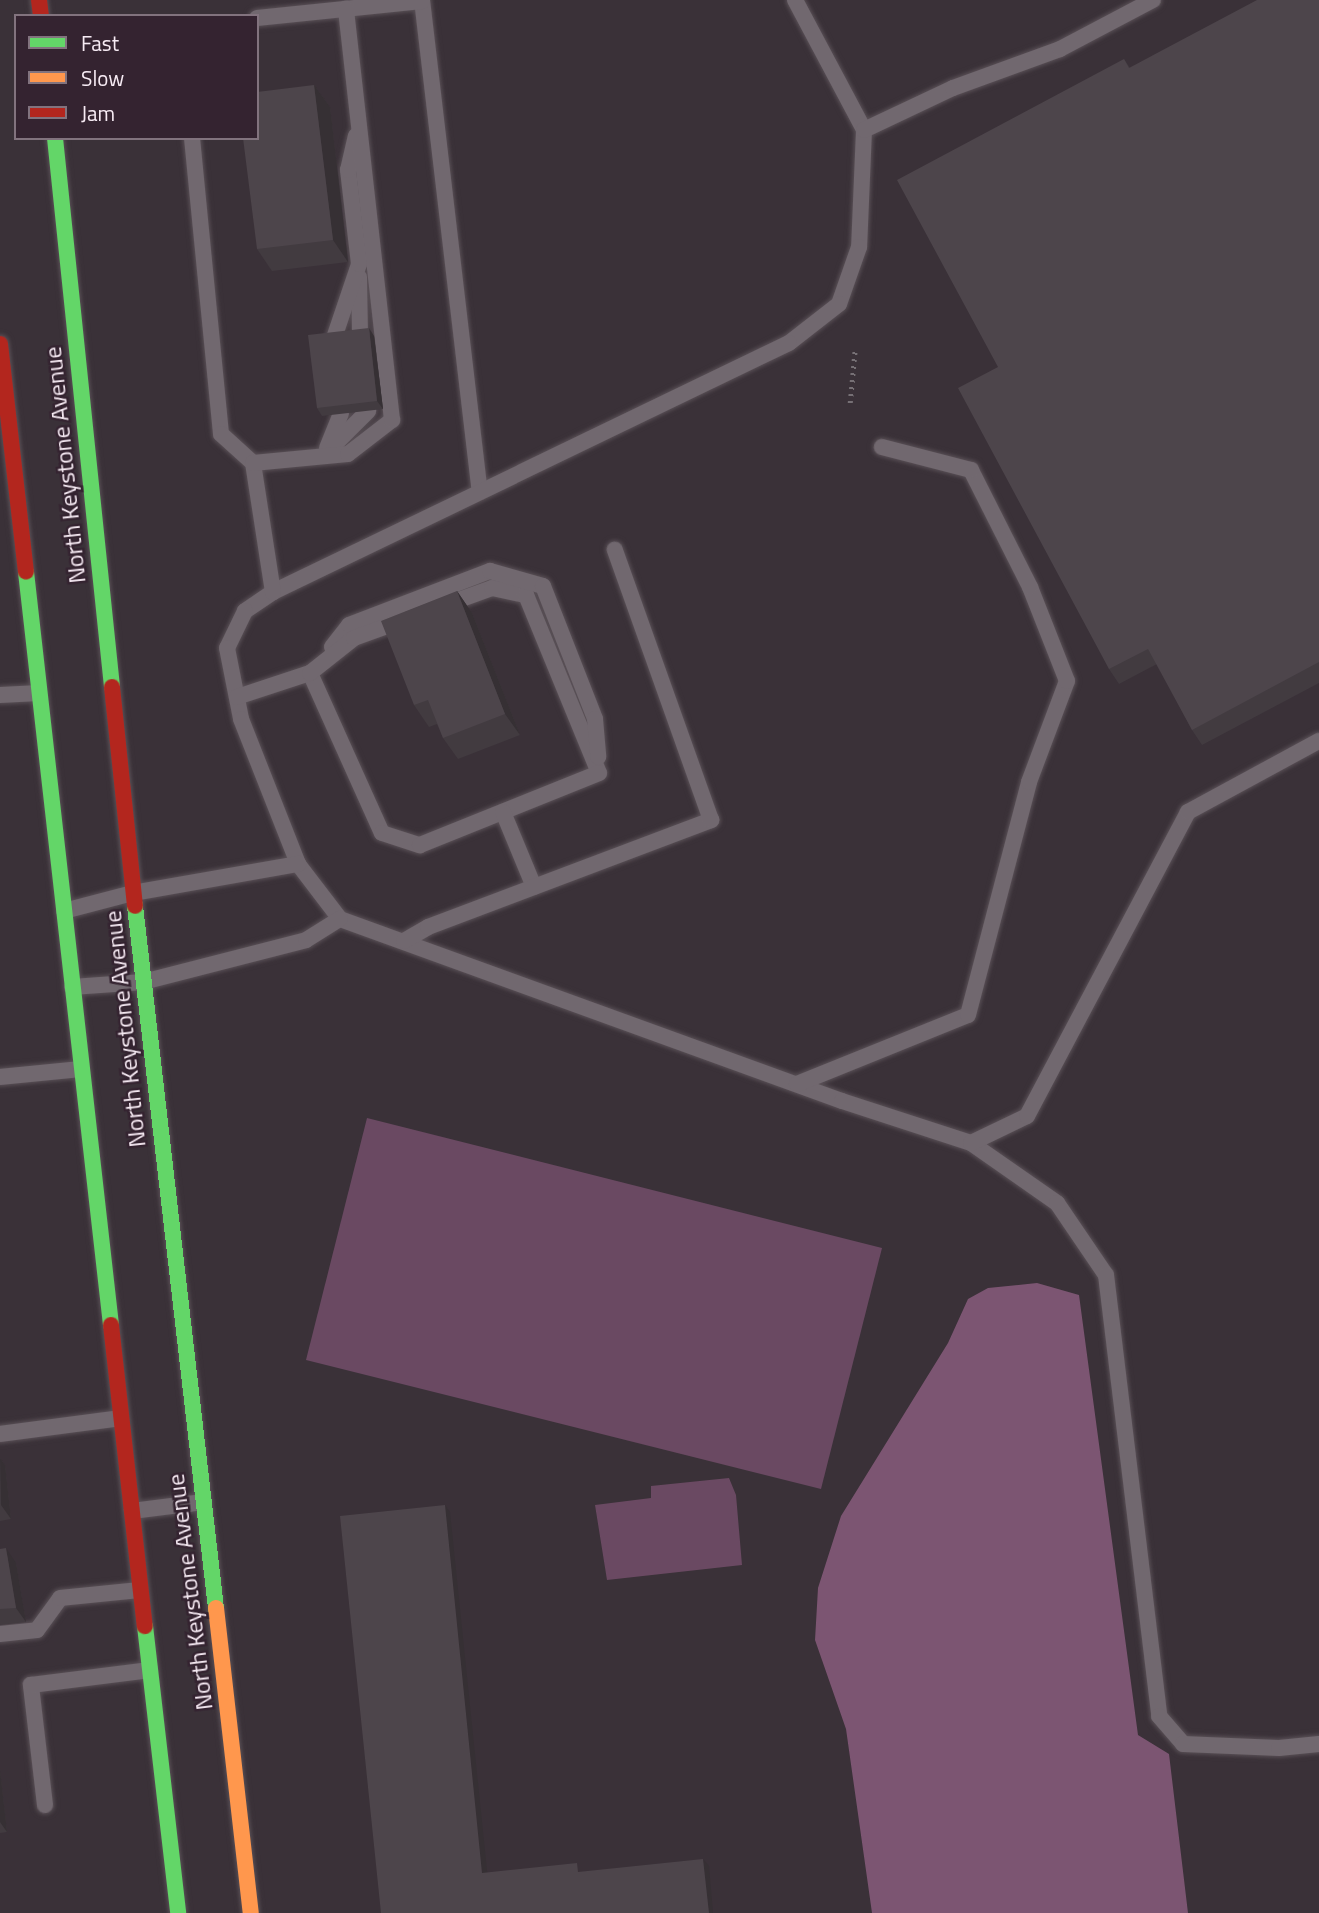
<!DOCTYPE html>
<style>
body{margin:0}
#map{position:relative;width:1319px;height:1913px;overflow:hidden;background:#3a3138;font-family:"Titillium Web",sans-serif}
div>[style]{position:absolute}
[style*='--x']{left:calc(var(--x)*1px);top:calc(var(--y)*1px);width:calc(var(--w)*1px);rotate:calc(var(--a)*1deg)}
.green>*{inset:0;background:#6a4962}
.forest>*{inset:0;background:#7c5572}
.path>*{height:4.5px;margin-top:-2.25px;transform-origin:0;background:repeating-linear-gradient(90deg,#767075 0 2px,transparent 0 7px)}
.roads{filter:drop-shadow(0 0 2px #595056) drop-shadow(0 0 2px #595056)}
.lane>*{height:16px;margin:-8px;padding:0 8px;transform-origin:8px;border-radius:8px;background:#71686f}
.fast>*{height:16px;margin:-8px;padding:0 8px;transform-origin:8px;border-radius:8px;background:#63d668}
.slow>*{height:16px;margin:-8px;padding:0 8px;transform-origin:8px;border-radius:8px;background:#ff974d}
.jam>*{height:16px;margin:-8px;padding:0 8px;transform-origin:8px;border-radius:8px;background:#b3261e}
.wall>*{inset:0;background:#423b40}
.shaded-wall>*{inset:0;background:#363034}
.building>*{inset:0;background:#4d454b}
span{translate:-50% -50%;white-space:nowrap;text-align:center;line-height:1.15;-webkit-text-stroke:5px #342330;paint-order:stroke}
.street-label{font-size:24px;color:#f7ebf4}
.legend{position:absolute;left:14px;top:14px;width:245px;height:126px;box-sizing:border-box;background:#342330;border:2px solid #82737e;margin:0;padding:9px 12px;list-style:none;font-size:21px;color:#f7ebf4}
.legend li{display:flex;align-items:center;gap:14px;height:35px}
.legend b{width:35px;border:2px solid #82737e}
</style>
<div id="map">
<div class="green">
<i style="clip-path:polygon(367px 1118px,882px 1248px,821px 1489px,306px 1360px)"></i>
<i style="clip-path:polygon(729px 1478px,736px 1495px,742px 1565px,607px 1580px,595px 1505px,651px 1498px,651px 1486px)"></i>
</div>
<div class="forest">
<i style="clip-path:polygon(1037px 1283px,1079px 1295px,1138px 1735px,1169px 1754px,1188px 1913px,872px 1913px,846px 1729px,815px 1640px,818px 1588px,841px 1516px,948px 1343px,968px 1299px,988px 1288px)"></i>
</div>
<div class="path">
<i style="--x:850;--y:403;--w:54;--a:-84.7"></i>
</div>
<div class="roads">
<div class="lane">
<i style="--x:422;--y:0;--w:495;--a:83.3"></i>
<i style="--x:795;--y:0;--w:147;--a:62"></i>
<i style="--x:864;--y:130;--w:117;--a:92.4"></i>
<i style="--x:859;--y:247;--w:60;--a:109.3"></i>
<i style="--x:839;--y:304;--w:63;--a:142"></i>
<i style="--x:789;--y:343;--w:573;--a:154.24"></i>
<i style="--x:273;--y:592;--w:34;--a:146"></i>
<i style="--x:245;--y:611;--w:41;--a:115.9"></i>
<i style="--x:227;--y:648;--w:72;--a:78.8"></i>
<i style="--x:241;--y:719;--w:156;--a:68.5"></i>
<i style="--x:298;--y:864;--w:69;--a:52.6"></i>
<i style="--x:340;--y:919;--w:534;--a:19.93"></i>
<i style="--x:842;--y:1101;--w:136;--a:18"></i>
<i style="--x:971;--y:1143;--w:105;--a:34.9"></i>
<i style="--x:1057;--y:1203;--w:87;--a:55.8"></i>
<i style="--x:1106;--y:1275;--w:444;--a:83.1"></i>
<i style="--x:1159;--y:1716;--w:37;--a:49"></i>
<i style="--x:1183;--y:1744;--w:96;--a:2.4"></i>
<i style="--x:1279;--y:1748;--w:40;--a:-5.7"></i>
<i style="--x:257;--y:18;--w:166;--a:-5.9"></i>
<i style="--x:864;--y:130;--w:98;--a:-25.3"></i>
<i style="--x:953;--y:88;--w:114;--a:-20"></i>
<i style="--x:1060;--y:49;--w:105;--a:-27.8"></i>
<i style="--x:192;--y:138;--w:297;--a:84.4"></i>
<i style="--x:221;--y:434;--w:43;--a:42.2"></i>
<i style="--x:253;--y:463;--w:131;--a:81.2"></i>
<i style="--x:359;--y:277;--w:60;--a:89"></i>
<i style="--x:333;--y:341;--w:81;--a:-71.3"></i>
<i style="--x:359;--y:264;--w:95;--a:-96.7"></i>
<i style="--x:348;--y:170;--w:35;--a:-77"></i>
<i style="--x:327;--y:448;--w:37;--a:-68"></i>
<i style="--x:323;--y:456;--w:64;--a:-45"></i>
<i style="--x:253;--y:463;--w:95;--a:-5.4"></i>
<i style="--x:348;--y:454;--w:56;--a:-37.7"></i>
<i style="--x:392;--y:420;--w:414;--a:-96.4"></i>
<i style="--x:445;--y:605;--w:50;--a:-19.9"></i>
<i style="--x:492;--y:588;--w:35;--a:12"></i>
<i style="--x:526;--y:595;--w:192;--a:67.7"></i>
<i style="--x:332;--y:647;--w:28;--a:-52"></i>
<i style="--x:349;--y:625;--w:151;--a:-21"></i>
<i style="--x:490;--y:571;--w:55;--a:15.8"></i>
<i style="--x:543;--y:586;--w:143;--a:68.6"></i>
<i style="--x:595;--y:719;--w:38;--a:85"></i>
<i style="--x:310;--y:673;--w:175;--a:65.8"></i>
<i style="--x:382;--y:833;--w:40;--a:18"></i>
<i style="--x:420;--y:845;--w:193;--a:-21.9"></i>
<i style="--x:0;--y:695;--w:39;--a:-3"></i>
<i style="--x:237;--y:697;--w:77;--a:-18.2"></i>
<i style="--x:310;--y:673;--w:56;--a:-38.5"></i>
<i style="--x:354;--y:638;--w:53;--a:-19.8"></i>
<i style="--x:503;--y:812;--w:81;--a:67.5"></i>
<i style="--x:64;--y:911;--w:71;--a:-14.6"></i>
<i style="--x:133;--y:893;--w:168;--a:-10"></i>
<i style="--x:404;--y:941;--w:28;--a:-30"></i>
<i style="--x:428;--y:927;--w:303;--a:-20.7"></i>
<i style="--x:711;--y:820;--w:287;--a:-109.6"></i>
<i style="--x:72;--y:987;--w:71;--a:-4"></i>
<i style="--x:143;--y:982;--w:168;--a:-14.4"></i>
<i style="--x:306;--y:940;--w:40;--a:-32"></i>
<i style="--x:0;--y:1077;--w:81;--a:-5.6"></i>
<i style="--x:797;--y:1084;--w:184;--a:-22"></i>
<i style="--x:968;--y:1015;--w:241;--a:-75.3"></i>
<i style="--x:1029;--y:782;--w:108;--a:-69.4"></i>
<i style="--x:1067;--y:681;--w:101;--a:-111.5"></i>
<i style="--x:1030;--y:587;--w:131;--a:-116.8"></i>
<i style="--x:971;--y:470;--w:92;--a:-165.5"></i>
<i style="--x:971;--y:1143;--w:62;--a:-25.7"></i>
<i style="--x:1027;--y:1116;--w:344;--a:-62.1"></i>
<i style="--x:1188;--y:812;--w:149;--a:-28.5"></i>
<i style="--x:0;--y:1434;--w:122;--a:-7.5"></i>
<i style="--x:132;--y:1511;--w:72;--a:-7.2"></i>
<i style="--x:0;--y:1634;--w:37;--a:-6"></i>
<i style="--x:37;--y:1630;--w:39;--a:-54"></i>
<i style="--x:60;--y:1598;--w:80;--a:-5.7"></i>
<i style="--x:45;--y:1805;--w:121;--a:-96.7"></i>
<i style="--x:31;--y:1685;--w:120;--a:-7.2"></i>
</div>
<div class="fast">
<i style="--x:55;--y:138;--w:552;--a:84.07"></i>
<i style="--x:26;--y:572;--w:758;--a:83.56"></i>
<i style="--x:135;--y:906;--w:707;--a:83.42"></i>
<i style="--x:145;--y:1626;--w:289;--a:83.4"></i>
</div>
<div class="slow">
<i style="--x:216;--y:1608;--w:307;--a:83.5"></i>
</div>
<div class="jam">
<i style="--x:39;--y:0;--w:16;--a:83"></i>
<i style="--x:0;--y:344;--w:229;--a:83.5"></i>
<i style="--x:112;--y:687;--w:220;--a:84"></i>
<i style="--x:111;--y:1325;--w:303;--a:83.6"></i>
</div>
</div>
<div class="wall">
<i style="clip-path:polygon(1319px 0,1319px 683px,1202px 745px,1192px 730px,1157px 664px,1119px 684px,1109px 669px,998px 367px,1124px 59px,1130px 68px)"></i>
<i style="clip-path:polygon(314px 85px,330px 107px,348px 262px,272px 271px,257px 249px)"></i>
<i style="clip-path:polygon(374px 336px,383px 409px,322px 416px,317px 408px)"></i>
<i style="clip-path:polygon(457px 591px,472px 613px,520px 735px,458px 759px,443px 738px,437px 724px,429px 727px,414px 705px)"></i>
<i style="clip-path:polygon(0 1458px,5px 1465px,11px 1519px,0 1521px)"></i>
<i style="clip-path:polygon(0 1549px,16px 1563px,26px 1622px,0 1625px)"></i>
<i style="clip-path:polygon(0 1771px,7px 1832px,0 1833px)"></i>
</div>
<div class="shaded-wall">
<i style="clip-path:polygon(314px 85px,330px 107px,348px 262px,333px 240px)"></i>
<i style="clip-path:polygon(369px 328px,374px 336px,383px 409px,377px 401px)"></i>
<i style="clip-path:polygon(457px 591px,472px 613px,520px 735px,505px 714px)"></i>
<i style="clip-path:polygon(0 1458px,5px 1465px,11px 1519px,1px 1505px)"></i>
<i style="clip-path:polygon(445px 1505px,450px 1512px,488px 1880px,482px 1873px)"></i>
<i style="clip-path:polygon(6px 1548px,16px 1563px,26px 1622px,16px 1608px)"></i>
<i style="clip-path:polygon(0 1771px,7px 1832px,0 1822px)"></i>
<i style="clip-path:polygon(703px 1859px,709px 1866px,713px 1913px,709px 1913px)"></i>
</div>
<div class="building">
<i style="clip-path:polygon(1257px 0,1319px 0,1319px 662px,1192px 730px,1148px 649px,1109px 669px,958px 388px,998px 367px,897px 180px,1124px 59px,1129px 68px)"></i>
<i style="clip-path:polygon(314px 85px,333px 240px,257px 249px,243px 138px,257px 138px,257px 92px)"></i>
<i style="clip-path:polygon(369px 328px,377px 401px,317px 408px,308px 335px)"></i>
<i style="clip-path:polygon(457px 591px,505px 714px,443px 738px,428px 700px,414px 705px,381px 621px)"></i>
<i style="clip-path:polygon(445px 1505px,482px 1873px,577px 1863px,578px 1872px,703px 1859px,709px 1913px,381px 1913px,340px 1516px)"></i>
<i style="clip-path:polygon(6px 1548px,16px 1608px,0 1609px,0 1549px)"></i>
</div>
<div class="street-label">
<span style="left:65px;top:465px;rotate:-96deg">North Keystone Avenue</span>
<span style="left:125px;top:1029px;rotate:-96deg">North Keystone Avenue</span>
<span style="left:190px;top:1592px;rotate:-97deg">North Keystone Avenue</span>
</div>
<ul class="legend">
<li><b style="height:9px;background:#63d668"></b>Fast</li>
<li><b style="height:9px;background:#ff974d"></b>Slow</li>
<li><b style="height:9px;background:#b3261e"></b>Jam</li>
</ul>
</div>
